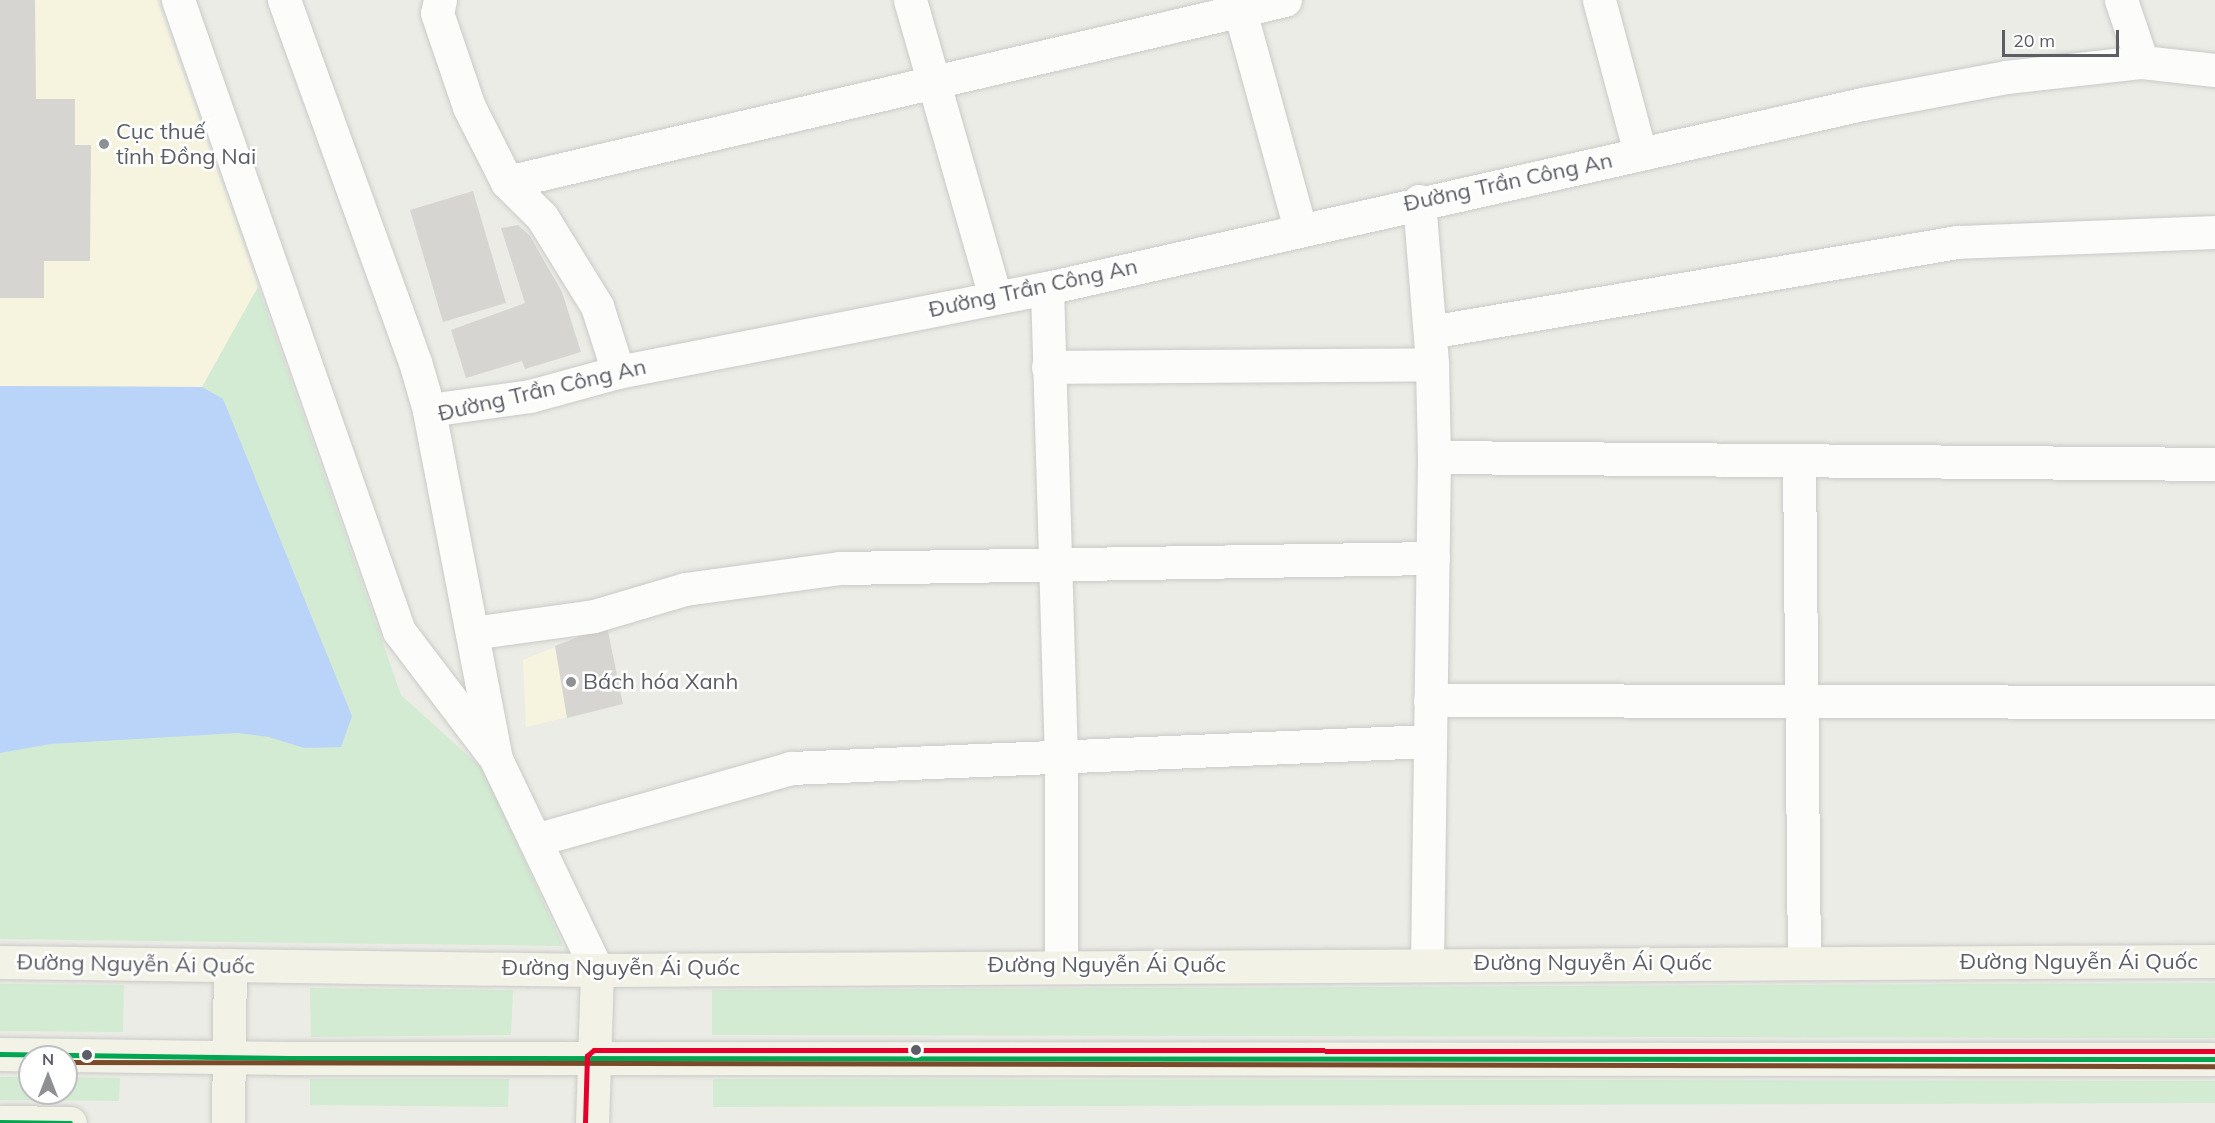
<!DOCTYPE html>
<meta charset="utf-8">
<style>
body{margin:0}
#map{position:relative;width:2215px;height:1123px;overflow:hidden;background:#ecece6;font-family:Mulish,sans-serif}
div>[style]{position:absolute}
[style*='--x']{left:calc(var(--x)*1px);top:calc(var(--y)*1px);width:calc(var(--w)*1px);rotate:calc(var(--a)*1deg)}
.commercial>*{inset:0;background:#f6f4de}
.green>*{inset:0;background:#d3ead3}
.water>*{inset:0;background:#b9d4f8}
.building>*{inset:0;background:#d6d5d1}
.roads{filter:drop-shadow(0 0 2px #c9cac8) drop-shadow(0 0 2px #c9cac8)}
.minor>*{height:33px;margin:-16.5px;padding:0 16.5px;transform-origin:16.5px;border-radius:16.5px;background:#fcfcfb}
.major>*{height:33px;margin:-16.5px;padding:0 16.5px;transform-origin:16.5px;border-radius:16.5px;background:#f3f2e7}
.bus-1>*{height:4.5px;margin:-2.25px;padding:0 2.25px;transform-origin:2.25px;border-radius:2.25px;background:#00a651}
.bus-2>*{height:4.5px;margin:-2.25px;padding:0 2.25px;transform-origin:2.25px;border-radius:2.25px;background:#7a4b2a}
.bus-3>*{height:4.5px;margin:-2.25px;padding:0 2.25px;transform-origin:2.25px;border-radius:2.25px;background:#e4002b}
.dots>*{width:16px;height:16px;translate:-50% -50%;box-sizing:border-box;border:3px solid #fff;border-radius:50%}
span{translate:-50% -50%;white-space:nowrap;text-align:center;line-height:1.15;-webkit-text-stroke:5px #fff;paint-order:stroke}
.poi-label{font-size:22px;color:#5b5e65}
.left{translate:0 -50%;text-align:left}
.street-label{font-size:22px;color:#5b5e65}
.north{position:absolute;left:18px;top:1045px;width:60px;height:60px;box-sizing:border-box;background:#fff;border:2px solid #bdbfc1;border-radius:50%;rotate:0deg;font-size:16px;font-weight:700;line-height:24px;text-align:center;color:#5b5e65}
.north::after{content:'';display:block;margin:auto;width:21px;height:27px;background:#8e9092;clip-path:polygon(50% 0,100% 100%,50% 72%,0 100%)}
.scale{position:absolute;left:2002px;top:30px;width:117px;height:27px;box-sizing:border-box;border:3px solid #5b5e65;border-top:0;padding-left:8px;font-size:18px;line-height:21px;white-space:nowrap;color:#5b5e65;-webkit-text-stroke:4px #fff;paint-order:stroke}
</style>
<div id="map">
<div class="commercial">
<i style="clip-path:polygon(0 0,157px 0,258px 287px,202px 387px,0 386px)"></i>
<i style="clip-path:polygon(607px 626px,623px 704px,526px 727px,523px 660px)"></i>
</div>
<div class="green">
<i style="clip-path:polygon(258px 287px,401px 695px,484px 770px,563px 946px,0 939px,0 386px,202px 387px)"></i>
<i style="clip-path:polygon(2215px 983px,2215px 1038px,712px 1035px,712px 990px)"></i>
<i style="clip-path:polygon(0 984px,124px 985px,123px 1032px,0 1031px)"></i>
<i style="clip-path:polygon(310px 988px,513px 990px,511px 1035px,311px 1037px)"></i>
<i style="clip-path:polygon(0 1077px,30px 1077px,30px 1093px,66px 1093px,66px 1077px,120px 1078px,119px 1101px,0 1100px)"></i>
<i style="clip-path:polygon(509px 1079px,508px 1107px,310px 1105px,310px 1079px)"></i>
<i style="clip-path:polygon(713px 1079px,2215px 1081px,2215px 1103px,713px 1107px)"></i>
</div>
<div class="water">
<i style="clip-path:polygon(0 386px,202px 387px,223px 399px,352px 716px,341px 747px,304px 748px,269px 737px,238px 733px,50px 744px,0 753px)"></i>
</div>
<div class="building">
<i style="clip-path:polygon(0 0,35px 0,36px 99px,75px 99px,75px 145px,91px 145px,90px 261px,44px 261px,44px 298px,0 298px)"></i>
<i style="clip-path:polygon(473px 191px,506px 303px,443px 322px,410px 210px)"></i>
<i style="clip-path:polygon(518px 225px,530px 236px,562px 292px,581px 352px,525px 369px,522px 361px,466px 378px,451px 330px,525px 303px,501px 228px)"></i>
<i style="clip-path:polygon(607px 626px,623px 704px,567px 718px,555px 646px)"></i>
</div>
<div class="roads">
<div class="minor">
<i style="--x:178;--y:0;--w:669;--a:70.7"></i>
<i style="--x:399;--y:631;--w:152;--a:52.8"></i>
<i style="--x:284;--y:0;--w:385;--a:70.1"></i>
<i style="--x:415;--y:362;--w:50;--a:73.7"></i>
<i style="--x:440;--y:0;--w:13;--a:103"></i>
<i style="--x:437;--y:13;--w:99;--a:71.2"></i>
<i style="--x:469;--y:107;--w:84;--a:63.1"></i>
<i style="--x:507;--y:182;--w:49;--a:45"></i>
<i style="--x:542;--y:217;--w:105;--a:58.3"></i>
<i style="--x:597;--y:306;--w:69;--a:72.3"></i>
<i style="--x:910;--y:0;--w:309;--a:74"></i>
<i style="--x:1237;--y:0;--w:238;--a:74.6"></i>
<i style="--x:1599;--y:0;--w:158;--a:75"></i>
<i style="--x:2121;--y:0;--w:65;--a:71.3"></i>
<i style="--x:507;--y:182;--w:799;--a:-13.17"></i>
<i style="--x:1419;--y:201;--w:164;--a:85.4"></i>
<i style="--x:1432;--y:364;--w:93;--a:88.8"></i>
<i style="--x:1434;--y:457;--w:506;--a:90.79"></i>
<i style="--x:1047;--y:288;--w:468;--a:88.3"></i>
<i style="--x:1061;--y:756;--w:209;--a:90"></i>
<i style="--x:1430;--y:332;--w:535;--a:-9.69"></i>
<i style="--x:1957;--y:242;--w:258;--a:-2.2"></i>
<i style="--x:1048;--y:367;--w:384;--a:-0.4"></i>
<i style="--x:1434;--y:457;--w:781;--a:0.51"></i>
<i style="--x:1799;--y:460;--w:503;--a:89.43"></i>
<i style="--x:472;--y:633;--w:123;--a:-7.9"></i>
<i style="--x:594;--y:616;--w:95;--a:-16.5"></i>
<i style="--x:685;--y:589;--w:157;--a:-7.7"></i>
<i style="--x:841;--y:568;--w:592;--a:-0.97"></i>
<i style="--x:1430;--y:700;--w:785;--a:0.15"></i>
<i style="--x:535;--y:840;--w:266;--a:-15.7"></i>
<i style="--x:791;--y:768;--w:639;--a:-2.42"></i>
<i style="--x:597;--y:970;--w:234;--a:-115.6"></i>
<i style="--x:496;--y:759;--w:355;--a:-100.9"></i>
<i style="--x:429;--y:410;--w:102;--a:-7.9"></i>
<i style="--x:530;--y:396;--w:91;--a:-15.3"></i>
<i style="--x:618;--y:372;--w:437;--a:-11.1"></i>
<i style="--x:1047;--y:288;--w:836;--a:-12.72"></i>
<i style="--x:1862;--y:104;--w:147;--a:-10.6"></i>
<i style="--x:2006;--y:77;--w:137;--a:-6.3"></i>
<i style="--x:2142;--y:62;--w:73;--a:6.3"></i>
</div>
<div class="major">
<i style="--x:0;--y:962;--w:597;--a:0.77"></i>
<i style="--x:597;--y:970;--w:1618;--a:-0.32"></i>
<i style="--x:0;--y:1054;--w:289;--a:0.8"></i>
<i style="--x:289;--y:1058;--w:1926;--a:0.03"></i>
<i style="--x:0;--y:1122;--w:70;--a:0.8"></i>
<i style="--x:228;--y:1123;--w:158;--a:-89.3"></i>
<i style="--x:592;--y:1123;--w:153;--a:-88.1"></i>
</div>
</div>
<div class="bus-1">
<i style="--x:0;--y:1054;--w:289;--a:0.8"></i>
<i style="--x:289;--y:1058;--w:1926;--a:0.03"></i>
<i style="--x:0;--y:1122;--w:70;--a:0.8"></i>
</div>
<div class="bus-2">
<i style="--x:66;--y:1062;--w:2149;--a:0.11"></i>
</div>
<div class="bus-3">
<i style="--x:585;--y:1123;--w:67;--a:-88.3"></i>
<i style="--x:587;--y:1056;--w:9;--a:-41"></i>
<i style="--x:594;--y:1050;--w:1621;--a:0.04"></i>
</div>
<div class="dots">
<i style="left:104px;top:144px;background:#8e9092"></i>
<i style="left:571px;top:682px;background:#8e9092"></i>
<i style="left:916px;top:1050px;background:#5b5e65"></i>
<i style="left:87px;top:1055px;background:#5b5e65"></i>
</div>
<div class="poi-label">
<span class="left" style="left:116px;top:144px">Cục thuế<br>tỉnh Đồng Nai</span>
<span class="left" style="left:583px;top:682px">Bách hóa Xanh</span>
</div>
<div class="street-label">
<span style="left:1508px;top:182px;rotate:-12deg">Đường Trần Công An</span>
<span style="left:1033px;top:288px;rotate:-12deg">Đường Trần Công An</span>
<span style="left:542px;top:390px;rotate:-13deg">Đường Trần Công An</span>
<span style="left:2079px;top:962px">Đường Nguyễn Ái Quốc</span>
<span style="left:1593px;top:963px">Đường Nguyễn Ái Quốc</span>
<span style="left:136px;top:964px;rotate:1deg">Đường Nguyễn Ái Quốc</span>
<span style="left:1107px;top:965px">Đường Nguyễn Ái Quốc</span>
<span style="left:621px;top:968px">Đường Nguyễn Ái Quốc</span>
</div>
<div class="north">N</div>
<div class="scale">20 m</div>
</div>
